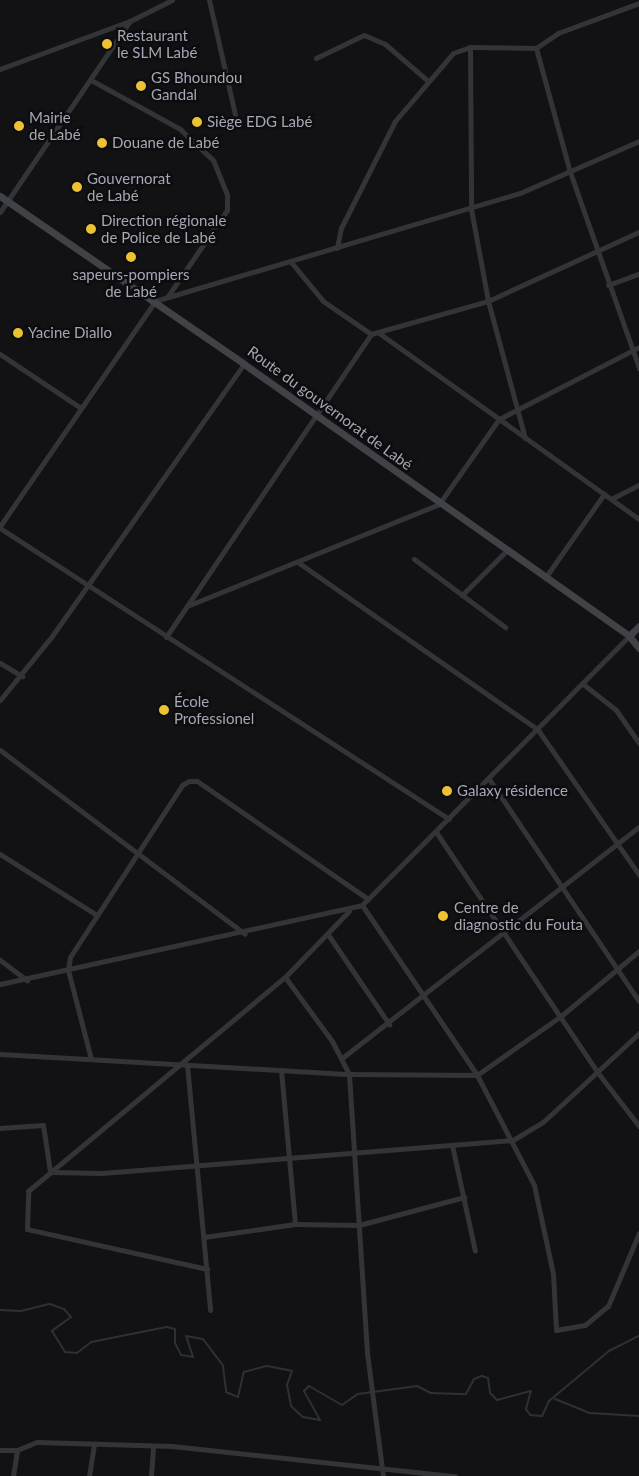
<!DOCTYPE html>
<meta charset="utf-8">
<style>
body{margin:0}
#map{position:relative;width:639px;height:1476px;overflow:hidden;background:#121214;font-family:Lato,sans-serif}
div>[style]{position:absolute}
[style*='--x']{left:calc(var(--x)*1px);top:calc(var(--y)*1px);width:calc(var(--w)*1px);rotate:calc(var(--a)*1deg)}
.stream>*{height:2px;margin:-1px;padding:0 1px;transform-origin:1px;border-radius:1px;background:#2b3139}
.street>*{height:5px;margin:-2.5px;padding:0 2.5px;transform-origin:2.5px;border-radius:2.5px;background:#333438}
.secondary>*{height:7px;margin:-3.5px;padding:0 3.5px;transform-origin:3.5px;border-radius:3.5px;background:#414248}
.dots>*{width:14px;height:14px;translate:-50% -50%;box-sizing:border-box;border:2px solid #0d0d0f;border-radius:50%}
span{translate:-50% -50%;white-space:nowrap;text-align:center;line-height:1.15;-webkit-text-stroke:5px #0d0d0f;paint-order:stroke}
.poi-label{font-size:15px;color:#a4a7b4}
.left{translate:0 -50%;text-align:left}
.street-label{font-size:15px;color:#a4a7b4}
</style>
<div id="map">
<div class="stream">
<i style="--x:0;--y:1310;--w:21;--a:3"></i>
<i style="--x:21;--y:1311;--w:30;--a:-14"></i>
<i style="--x:50;--y:1304;--w:15;--a:20"></i>
<i style="--x:64;--y:1309;--w:11;--a:49"></i>
<i style="--x:71;--y:1317;--w:24;--a:144"></i>
<i style="--x:52;--y:1331;--w:25;--a:58"></i>
<i style="--x:65;--y:1352;--w:12;--a:5"></i>
<i style="--x:77;--y:1353;--w:18;--a:-38"></i>
<i style="--x:91;--y:1342;--w:77;--a:-11.2"></i>
<i style="--x:167;--y:1327;--w:8;--a:14"></i>
<i style="--x:175;--y:1329;--w:14;--a:90"></i>
<i style="--x:175;--y:1343;--w:13;--a:63"></i>
<i style="--x:181;--y:1355;--w:12;--a:9"></i>
<i style="--x:193;--y:1357;--w:22;--a:-108"></i>
<i style="--x:186;--y:1336;--w:17;--a:10"></i>
<i style="--x:203;--y:1339;--w:34;--a:53"></i>
<i style="--x:223;--y:1366;--w:26;--a:83"></i>
<i style="--x:226;--y:1392;--w:13;--a:23"></i>
<i style="--x:238;--y:1397;--w:26;--a:-77"></i>
<i style="--x:244;--y:1372;--w:24;--a:-15"></i>
<i style="--x:267;--y:1366;--w:25;--a:11"></i>
<i style="--x:292;--y:1371;--w:15;--a:110"></i>
<i style="--x:287;--y:1385;--w:21;--a:79"></i>
<i style="--x:291;--y:1406;--w:16;--a:43"></i>
<i style="--x:303;--y:1417;--w:17;--a:10"></i>
<i style="--x:320;--y:1420;--w:33;--a:-119"></i>
<i style="--x:304;--y:1391;--w:7;--a:-45"></i>
<i style="--x:309;--y:1386;--w:38;--a:30"></i>
<i style="--x:342;--y:1405;--w:19;--a:-35"></i>
<i style="--x:358;--y:1394;--w:60;--a:-7.7"></i>
<i style="--x:417;--y:1386;--w:16;--a:27"></i>
<i style="--x:431;--y:1393;--w:35;--a:2"></i>
<i style="--x:466;--y:1394;--w:17;--a:-62"></i>
<i style="--x:474;--y:1379;--w:9;--a:-21"></i>
<i style="--x:482;--y:1376;--w:6;--a:18"></i>
<i style="--x:488;--y:1378;--w:15;--a:82"></i>
<i style="--x:490;--y:1393;--w:10;--a:45"></i>
<i style="--x:497;--y:1400;--w:35;--a:-15"></i>
<i style="--x:531;--y:1391;--w:19;--a:106"></i>
<i style="--x:526;--y:1409;--w:7;--a:56"></i>
<i style="--x:530;--y:1415;--w:12;--a:5"></i>
<i style="--x:542;--y:1416;--w:17;--a:-65"></i>
<i style="--x:549;--y:1401;--w:78;--a:-39.8"></i>
<i style="--x:609;--y:1351;--w:34;--a:-27"></i>
<i style="--x:555;--y:1399;--w:38;--a:22"></i>
<i style="--x:590;--y:1413;--w:49;--a:3.5"></i>
</div>
<div class="street">
<i style="--x:209;--y:0;--w:117;--a:77.2"></i>
<i style="--x:470;--y:47;--w:162;--a:89.6"></i>
<i style="--x:471;--y:209;--w:94;--a:79.5"></i>
<i style="--x:488;--y:301;--w:142;--a:74.9"></i>
<i style="--x:536;--y:48;--w:129;--a:74.7"></i>
<i style="--x:570;--y:172;--w:208;--a:70.6"></i>
<i style="--x:316;--y:58;--w:53;--a:-25.6"></i>
<i style="--x:364;--y:35;--w:23;--a:23"></i>
<i style="--x:385;--y:44;--w:55;--a:40.6"></i>
<i style="--x:0;--y:69;--w:139;--a:-20.3"></i>
<i style="--x:130;--y:21;--w:47;--a:-26.6"></i>
<i style="--x:91;--y:80;--w:102;--a:28.8"></i>
<i style="--x:180;--y:129;--w:45;--a:43.2"></i>
<i style="--x:213;--y:160;--w:38;--a:68"></i>
<i style="--x:227;--y:195;--w:15;--a:90"></i>
<i style="--x:227;--y:210;--w:104;--a:124.5"></i>
<i style="--x:0;--y:212;--w:231;--a:-55.8"></i>
<i style="--x:337;--y:248;--w:20;--a:-79"></i>
<i style="--x:341;--y:228;--w:120;--a:-63.2"></i>
<i style="--x:395;--y:121;--w:89;--a:-49.5"></i>
<i style="--x:453;--y:53;--w:18;--a:-19"></i>
<i style="--x:470;--y:47;--w:66;--a:0.9"></i>
<i style="--x:536;--y:48;--w:27;--a:-34"></i>
<i style="--x:558;--y:33;--w:86;--a:-20.3"></i>
<i style="--x:291;--y:262;--w:50;--a:50.6"></i>
<i style="--x:323;--y:301;--w:58;--a:34.5"></i>
<i style="--x:371;--y:334;--w:122;--a:-15.8"></i>
<i style="--x:488;--y:301;--w:166;--a:-24.6"></i>
<i style="--x:608;--y:285;--w:33;--a:-20"></i>
<i style="--x:379;--y:333;--w:320;--a:35.6"></i>
<i style="--x:0;--y:354;--w:97;--a:33.7"></i>
<i style="--x:611;--y:499;--w:31;--a:-27"></i>
<i style="--x:0;--y:526;--w:273;--a:-55.4"></i>
<i style="--x:155;--y:301;--w:381;--a:-16.5"></i>
<i style="--x:520;--y:193;--w:130;--a:-23.6"></i>
<i style="--x:0;--y:528;--w:535;--a:32.95"></i>
<i style="--x:414;--y:559;--w:114;--a:36.8"></i>
<i style="--x:299;--y:563;--w:292;--a:34.9"></i>
<i style="--x:538;--y:730;--w:177;--a:55.1"></i>
<i style="--x:545;--y:578;--w:103;--a:-54.9"></i>
<i style="--x:462;--y:595;--w:62;--a:-45"></i>
<i style="--x:187;--y:606;--w:272;--a:-22"></i>
<i style="--x:439;--y:504;--w:104;--a:-54.8"></i>
<i style="--x:499;--y:419;--w:157;--a:-27.2"></i>
<i style="--x:166;--y:637;--w:366;--a:-55.9"></i>
<i style="--x:0;--y:663;--w:26;--a:31"></i>
<i style="--x:583;--y:684;--w:42;--a:38.2"></i>
<i style="--x:616;--y:710;--w:40;--a:55.1"></i>
<i style="--x:0;--y:700;--w:82;--a:-50.9"></i>
<i style="--x:52;--y:636;--w:333;--a:-54.8"></i>
<i style="--x:0;--y:750;--w:306;--a:36.9"></i>
<i style="--x:489;--y:779;--w:268;--a:56"></i>
<i style="--x:436;--y:832;--w:290;--a:56.1"></i>
<i style="--x:598;--y:1073;--w:67;--a:52.3"></i>
<i style="--x:0;--y:854;--w:115;--a:32.2"></i>
<i style="--x:362;--y:905;--w:205;--a:55.9"></i>
<i style="--x:477;--y:1075;--w:124;--a:62.6"></i>
<i style="--x:534;--y:1185;--w:91;--a:77.9"></i>
<i style="--x:553;--y:1274;--w:56;--a:86.9"></i>
<i style="--x:556;--y:1330;--w:29;--a:-10"></i>
<i style="--x:585;--y:1325;--w:30;--a:-40"></i>
<i style="--x:608;--y:1306;--w:79;--a:-67"></i>
<i style="--x:329;--y:936;--w:107;--a:55.7"></i>
<i style="--x:0;--y:960;--w:34;--a:37"></i>
<i style="--x:285;--y:977;--w:79;--a:53.7"></i>
<i style="--x:332;--y:1041;--w:37;--a:63"></i>
<i style="--x:349;--y:1074;--w:280;--a:86.3"></i>
<i style="--x:367;--y:1353;--w:124;--a:82.6"></i>
<i style="--x:0;--y:984;--w:371;--a:-12.3"></i>
<i style="--x:362;--y:905;--w:379;--a:-45.2"></i>
<i style="--x:0;--y:1054;--w:350;--a:3.3"></i>
<i style="--x:349;--y:1074;--w:128;--a:0.4"></i>
<i style="--x:477;--y:1075;--w:103;--a:-35.1"></i>
<i style="--x:561;--y:1016;--w:102;--a:-39.8"></i>
<i style="--x:342;--y:1058;--w:376;--a:-37.9"></i>
<i style="--x:91;--y:1059;--w:92;--a:-104.5"></i>
<i style="--x:68;--y:970;--w:13;--a:-81"></i>
<i style="--x:70;--y:957;--w:205;--a:-56.9"></i>
<i style="--x:182;--y:785;--w:8;--a:-30"></i>
<i style="--x:189;--y:781;--w:8;--a:0"></i>
<i style="--x:197;--y:781;--w:208;--a:34.6"></i>
<i style="--x:187;--y:1065;--w:246;--a:84.6"></i>
<i style="--x:281;--y:1070;--w:155;--a:84.8"></i>
<i style="--x:0;--y:1128;--w:43;--a:-4"></i>
<i style="--x:43;--y:1125;--w:48;--a:81.5"></i>
<i style="--x:50;--y:1172;--w:52;--a:1.1"></i>
<i style="--x:102;--y:1173;--w:412;--a:-4.6"></i>
<i style="--x:513;--y:1140;--w:35;--a:-31"></i>
<i style="--x:543;--y:1122;--w:131;--a:-42.8"></i>
<i style="--x:452;--y:1145;--w:108;--a:77.8"></i>
<i style="--x:204;--y:1237;--w:92;--a:-8.1"></i>
<i style="--x:295;--y:1224;--w:64;--a:0.9"></i>
<i style="--x:359;--y:1225;--w:109;--a:-14.9"></i>
<i style="--x:207;--y:1269;--w:184;--a:-167.5"></i>
<i style="--x:27;--y:1229;--w:38;--a:-88"></i>
<i style="--x:28;--y:1191;--w:334;--a:-39.8"></i>
<i style="--x:285;--y:977;--w:92;--a:-45.9"></i>
<i style="--x:0;--y:1450;--w:17;--a:0"></i>
<i style="--x:17;--y:1450;--w:22;--a:-22"></i>
<i style="--x:37;--y:1442;--w:135;--a:1.7"></i>
<i style="--x:172;--y:1446;--w:285;--a:6.1"></i>
<i style="--x:13;--y:1476;--w:26;--a:-81"></i>
<i style="--x:89;--y:1476;--w:33;--a:-81"></i>
<i style="--x:151;--y:1476;--w:28;--a:-86"></i>
</div>
<div class="secondary">
<i style="--x:0;--y:196;--w:296;--a:34.5"></i>
<i style="--x:244;--y:364;--w:471;--a:35.2"></i>
<i style="--x:629;--y:636;--w:16;--a:50"></i>
<i style="--x:629;--y:636;--w:14;--a:-45"></i>
</div>
<div class="dots">
<i style="left:107px;top:44px;background:#ecc232"></i>
<i style="left:141px;top:86px;background:#ecc232"></i>
<i style="left:197px;top:122px;background:#ecc232"></i>
<i style="left:19px;top:126px;background:#ecc232"></i>
<i style="left:102px;top:143px;background:#ecc232"></i>
<i style="left:77px;top:187px;background:#ecc232"></i>
<i style="left:91px;top:229px;background:#ecc232"></i>
<i style="left:131px;top:257px;background:#ecc232"></i>
<i style="left:18px;top:333px;background:#ecc232"></i>
<i style="left:164px;top:710px;background:#ecc232"></i>
<i style="left:447px;top:791px;background:#ecc232"></i>
<i style="left:443px;top:916px;background:#ecc232"></i>
</div>
<div class="poi-label">
<span class="left" style="left:117px;top:44px">Restaurant<br>le SLM Labé</span>
<span class="left" style="left:151px;top:86px">GS Bhoundou<br>Gandal</span>
<span class="left" style="left:29px;top:126px">Mairie<br>de Labé</span>
<span class="left" style="left:207px;top:122px">Siège EDG Labé</span>
<span class="left" style="left:112px;top:143px">Douane de Labé</span>
<span class="left" style="left:87px;top:187px">Gouvernorat<br>de Labé</span>
<span class="left" style="left:101px;top:229px">Direction régionale<br>de Police de Labé</span>
<span style="left:131px;top:283px">sapeurs-pompiers<br>de Labé</span>
<span class="left" style="left:28px;top:333px">Yacine Diallo</span>
<span class="left" style="left:174px;top:710px">École<br>Professionel</span>
<span class="left" style="left:457px;top:791px">Galaxy résidence</span>
<span class="left" style="left:454px;top:916px">Centre de<br>diagnostic du Fouta</span>
</div>
<div class="street-label">
<span style="left:330px;top:408px;rotate:36deg">Route du gouvernorat de Labé</span>
</div>
</div>
